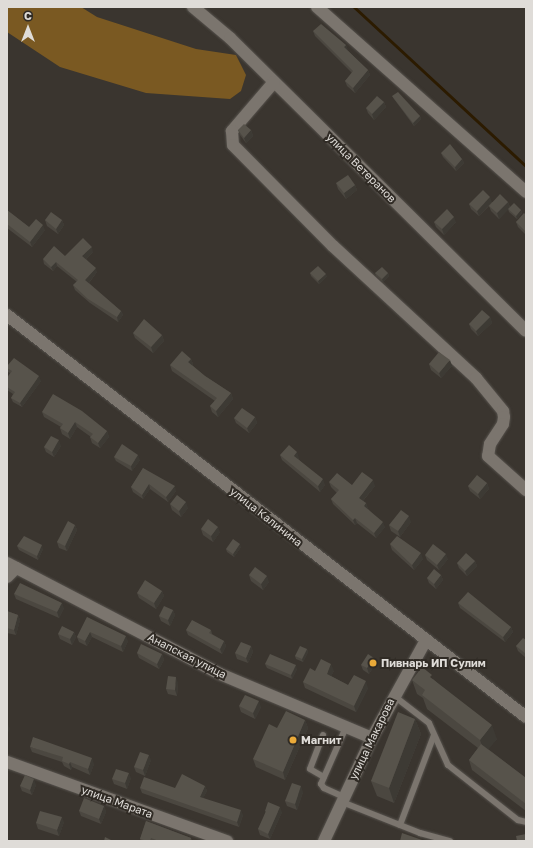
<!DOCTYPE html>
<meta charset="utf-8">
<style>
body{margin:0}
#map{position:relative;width:533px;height:848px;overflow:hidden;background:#3a352f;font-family:"Golos Text",sans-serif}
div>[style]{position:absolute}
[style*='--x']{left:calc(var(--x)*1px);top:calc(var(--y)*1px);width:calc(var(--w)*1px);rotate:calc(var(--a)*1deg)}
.forest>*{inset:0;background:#7a5922}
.stream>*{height:3px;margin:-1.5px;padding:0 1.5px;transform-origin:1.5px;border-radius:1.5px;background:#2c1b00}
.roads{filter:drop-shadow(0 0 1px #56524d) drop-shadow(0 0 1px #56524d)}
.service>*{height:6px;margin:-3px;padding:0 3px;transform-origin:3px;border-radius:3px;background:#7b756e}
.minor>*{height:12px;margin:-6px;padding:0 6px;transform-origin:6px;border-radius:6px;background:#7b756e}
.secondary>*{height:12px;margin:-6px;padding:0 6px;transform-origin:6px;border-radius:6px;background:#7b756e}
.wall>*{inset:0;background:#4b4740}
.shaded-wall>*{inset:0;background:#3d3a34}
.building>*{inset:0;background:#57534b}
.dots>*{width:11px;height:11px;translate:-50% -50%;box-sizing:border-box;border:2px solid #302b25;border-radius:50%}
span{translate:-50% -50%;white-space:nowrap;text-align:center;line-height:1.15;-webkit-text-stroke:4px #302b25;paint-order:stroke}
.street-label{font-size:11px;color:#dfdcd8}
.poi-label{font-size:11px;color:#dfdcd8;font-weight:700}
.left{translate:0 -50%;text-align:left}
.frame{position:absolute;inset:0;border:8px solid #dfdcd8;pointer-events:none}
.north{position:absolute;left:8px;top:8px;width:40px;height:40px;-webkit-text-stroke:3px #302b25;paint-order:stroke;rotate:0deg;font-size:11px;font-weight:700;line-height:16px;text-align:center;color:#dfdcd8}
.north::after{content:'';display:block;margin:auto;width:14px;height:18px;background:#dfdcd8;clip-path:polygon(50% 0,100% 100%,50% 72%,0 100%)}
</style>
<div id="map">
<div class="forest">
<i style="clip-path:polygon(7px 7px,81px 7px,97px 17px,196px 49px,236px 55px,246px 75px,241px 91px,230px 99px,146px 93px,60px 67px,7px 32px)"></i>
</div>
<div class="stream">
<i style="--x:354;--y:7;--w:234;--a:42.8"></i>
</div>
<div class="roads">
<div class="service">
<i style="--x:394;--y:696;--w:44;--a:37.6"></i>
<i style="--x:429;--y:723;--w:46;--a:65.7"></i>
<i style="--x:448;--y:765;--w:89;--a:38.2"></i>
<i style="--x:518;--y:820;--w:8;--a:14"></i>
<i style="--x:323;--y:735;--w:36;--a:111"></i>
<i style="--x:310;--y:769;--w:16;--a:30"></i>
<i style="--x:344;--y:797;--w:22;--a:-156"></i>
<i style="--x:324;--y:788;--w:5;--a:-127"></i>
<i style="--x:321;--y:784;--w:62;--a:-66.3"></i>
<i style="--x:342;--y:802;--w:84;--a:21.7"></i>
<i style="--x:420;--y:833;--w:31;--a:15"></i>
<i style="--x:400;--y:825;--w:96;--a:-69.3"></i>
</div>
<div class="minor">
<i style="--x:193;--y:7;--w:48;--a:40"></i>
<i style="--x:230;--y:38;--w:416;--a:44.7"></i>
<i style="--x:317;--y:7;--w:279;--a:41.5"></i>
<i style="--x:274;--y:82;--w:65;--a:130.6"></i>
<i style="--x:232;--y:131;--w:14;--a:86"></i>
<i style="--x:233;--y:145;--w:142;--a:45.3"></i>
<i style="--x:333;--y:246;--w:195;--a:42.7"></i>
<i style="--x:476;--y:378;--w:43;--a:50.7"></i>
<i style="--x:503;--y:411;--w:6;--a:81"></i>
<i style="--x:504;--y:417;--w:7;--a:98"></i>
<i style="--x:503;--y:424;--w:24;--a:123"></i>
<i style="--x:490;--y:444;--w:12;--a:99"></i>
<i style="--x:488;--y:456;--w:51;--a:41.8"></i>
<i style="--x:7;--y:563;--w:240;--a:27.5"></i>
<i style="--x:220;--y:674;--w:165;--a:22.8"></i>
<i style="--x:7;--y:577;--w:13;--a:-45"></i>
<i style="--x:7;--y:762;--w:234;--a:19.8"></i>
<i style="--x:324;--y:841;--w:114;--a:-65"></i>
<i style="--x:372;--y:738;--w:112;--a:-61.1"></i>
</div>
<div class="secondary">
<i style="--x:7;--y:315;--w:656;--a:37.76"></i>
</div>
</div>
<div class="wall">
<i style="clip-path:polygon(313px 31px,346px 45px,347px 50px,368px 70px,370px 75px,355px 93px,347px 86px,345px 81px,352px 73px,315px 36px)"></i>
<i style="clip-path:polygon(392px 96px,420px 116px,421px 119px,414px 126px,394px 99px)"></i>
<i style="clip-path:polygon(384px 102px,386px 107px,374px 120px,368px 113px,366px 108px)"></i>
<i style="clip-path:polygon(238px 130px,251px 130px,253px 136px,246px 143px,240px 135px)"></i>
<i style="clip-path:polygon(441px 153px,462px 159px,464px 163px,456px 171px,443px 157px)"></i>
<i style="clip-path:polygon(336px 183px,355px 185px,357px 190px,346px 199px,338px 189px)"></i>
<i style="clip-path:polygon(492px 202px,508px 202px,510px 207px,521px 210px,522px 213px,517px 219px,509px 212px,508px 209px,499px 219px,491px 211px,489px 206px,479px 216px,471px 209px,469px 204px)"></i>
<i style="clip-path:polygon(7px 210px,29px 227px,45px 230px,32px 247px,7px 228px)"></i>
<i style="clip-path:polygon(526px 215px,526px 235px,518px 227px,516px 222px)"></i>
<i style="clip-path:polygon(45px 220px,62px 220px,64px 225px,58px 234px,47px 226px)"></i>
<i style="clip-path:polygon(434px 222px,456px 222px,444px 235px,436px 227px)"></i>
<i style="clip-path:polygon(93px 252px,86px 259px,97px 272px,89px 283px,121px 311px,123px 315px,118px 322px,90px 303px,75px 290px,73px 285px,77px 282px,57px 266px,53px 271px,44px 264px,43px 259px)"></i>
<i style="clip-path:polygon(310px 273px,327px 276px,319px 284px,311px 276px)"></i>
<i style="clip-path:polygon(375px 273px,388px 273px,389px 276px,383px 282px,376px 276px)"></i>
<i style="clip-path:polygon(490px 317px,492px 323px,478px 336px,471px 329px,469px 324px)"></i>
<i style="clip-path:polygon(133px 333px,162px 335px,164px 341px,153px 353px,135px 338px)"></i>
<i style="clip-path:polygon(191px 359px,193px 364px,192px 365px,205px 376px,231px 393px,233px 399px,218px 417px,212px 412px,210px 406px,215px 401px,172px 371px,170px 365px)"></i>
<i style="clip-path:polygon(429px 364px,452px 366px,441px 378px,431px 370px)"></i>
<i style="clip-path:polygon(7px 366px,41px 381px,22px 407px,13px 402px,11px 398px,13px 394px,7px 390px,7px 378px,10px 373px,8px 372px)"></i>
<i style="clip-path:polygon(42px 412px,107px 431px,109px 437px,100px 448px,92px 443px,90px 437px,91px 437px,77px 427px,70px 439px,62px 434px,60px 428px,61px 427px,44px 417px)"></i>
<i style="clip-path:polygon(255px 417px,257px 423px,249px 433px,236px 423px,234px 418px)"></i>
<i style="clip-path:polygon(61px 446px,54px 457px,46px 452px,44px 447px)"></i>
<i style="clip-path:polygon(280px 455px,299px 458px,298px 459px,325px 485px,320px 492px,282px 460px)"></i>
<i style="clip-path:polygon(114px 457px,140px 460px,132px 471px,116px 461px)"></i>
<i style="clip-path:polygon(143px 468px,176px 491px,168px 502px,150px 489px,143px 499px,133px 492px,131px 487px)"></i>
<i style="clip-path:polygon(329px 482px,352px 485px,375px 486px,363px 501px,366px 503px,368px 509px,385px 527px,376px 538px,357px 523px,355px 525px,333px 504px,331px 499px,337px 493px,331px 487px)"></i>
<i style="clip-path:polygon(487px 483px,489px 489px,480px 499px,470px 491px,468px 486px)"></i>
<i style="clip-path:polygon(170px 504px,188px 508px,181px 517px,172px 510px)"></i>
<i style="clip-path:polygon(411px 522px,400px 537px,391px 531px,389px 525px)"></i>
<i style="clip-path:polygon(75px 525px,77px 530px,67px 551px,59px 548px,57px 542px)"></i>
<i style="clip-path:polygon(201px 529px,220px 532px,213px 542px,203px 535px)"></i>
<i style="clip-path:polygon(390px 544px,423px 559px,414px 570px,392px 550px)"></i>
<i style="clip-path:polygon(17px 546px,43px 549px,38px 560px,19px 550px)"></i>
<i style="clip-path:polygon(241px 547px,234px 557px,227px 552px,226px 549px)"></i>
<i style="clip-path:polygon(425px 555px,448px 559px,439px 570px,427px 560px)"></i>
<i style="clip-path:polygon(475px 561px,477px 566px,467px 576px,459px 568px,457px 563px)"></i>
<i style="clip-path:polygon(249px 575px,269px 582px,263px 590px,251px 581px)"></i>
<i style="clip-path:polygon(441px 575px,443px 580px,436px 589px,429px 583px,427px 578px)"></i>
<i style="clip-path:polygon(162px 591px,164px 596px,156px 609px,139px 598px,137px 593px)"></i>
<i style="clip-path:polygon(14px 594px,64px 608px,59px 618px,16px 599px)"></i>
<i style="clip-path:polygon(458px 603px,511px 627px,513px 632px,505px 642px,460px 608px)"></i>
<i style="clip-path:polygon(173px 610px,175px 615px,170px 626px,161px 621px,159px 616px)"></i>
<i style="clip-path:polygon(7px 611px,18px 615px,20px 620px,16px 635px,7px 633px)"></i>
<i style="clip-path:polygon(87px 617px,128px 641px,123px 652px,92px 637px,87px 646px,79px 642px,77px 637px)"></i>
<i style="clip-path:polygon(186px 630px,211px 630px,212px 634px,224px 641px,226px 646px,222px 654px,188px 635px)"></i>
<i style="clip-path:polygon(74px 632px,76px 637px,72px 645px,60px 639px,58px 634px)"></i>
<i style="clip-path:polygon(526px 640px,526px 658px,518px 651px,516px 646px)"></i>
<i style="clip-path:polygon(251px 646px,253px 652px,248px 663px,237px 659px,235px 653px)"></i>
<i style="clip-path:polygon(307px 649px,308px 652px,303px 662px,296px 659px,295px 656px)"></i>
<i style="clip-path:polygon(137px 653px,162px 654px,164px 660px,159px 669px,139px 658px)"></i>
<i style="clip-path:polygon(374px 658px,376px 663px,369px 674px,363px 670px,361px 665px)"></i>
<i style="clip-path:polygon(265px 664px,297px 669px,292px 679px,267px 668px)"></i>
<i style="clip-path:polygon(315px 671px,334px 671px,331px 676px,348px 685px,368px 688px,356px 712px,305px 688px,303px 682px)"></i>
<i style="clip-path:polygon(433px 679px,497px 739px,488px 749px,526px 778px,526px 811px,472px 770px,469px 760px,478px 748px,427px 709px,423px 698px,417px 694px,412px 680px)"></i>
<i style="clip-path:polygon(178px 683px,177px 696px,168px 694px,166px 689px)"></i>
<i style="clip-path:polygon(239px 706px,261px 707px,255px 719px,241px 712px)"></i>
<i style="clip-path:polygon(415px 719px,421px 734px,394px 803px,377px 796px,371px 781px)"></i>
<i style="clip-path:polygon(305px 720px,308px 728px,285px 780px,256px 767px,253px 759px)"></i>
<i style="clip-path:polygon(30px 747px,94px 764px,90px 775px,72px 767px,71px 770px,64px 766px,62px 762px,32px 752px)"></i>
<i style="clip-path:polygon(151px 760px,145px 776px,136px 772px,134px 767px)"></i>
<i style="clip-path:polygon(131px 778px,127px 789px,114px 784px,112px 779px)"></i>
<i style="clip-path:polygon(36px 785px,32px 795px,22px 791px,20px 786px)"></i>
<i style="clip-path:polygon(205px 786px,207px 791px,203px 798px,243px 815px,239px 827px,142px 793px,140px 788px,175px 788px)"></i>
<i style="clip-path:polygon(303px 792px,297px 810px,287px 806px,285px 801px)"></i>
<i style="clip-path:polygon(104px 806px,106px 812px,101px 824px,81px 816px,79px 811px)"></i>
<i style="clip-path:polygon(265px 811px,282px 812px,270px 839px,260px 835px,258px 829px,266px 813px)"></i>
<i style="clip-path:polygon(146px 821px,191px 838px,192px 841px,141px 841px,140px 839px)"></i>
<i style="clip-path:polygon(64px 822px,59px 836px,38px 829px,36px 823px)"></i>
</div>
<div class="shaded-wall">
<i style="clip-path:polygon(346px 45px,348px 50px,346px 52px,344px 47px)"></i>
<i style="clip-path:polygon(368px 70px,370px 75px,355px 93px,353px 88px)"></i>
<i style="clip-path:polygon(384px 102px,386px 107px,374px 120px,372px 114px)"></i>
<i style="clip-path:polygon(420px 116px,421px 119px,414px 126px,413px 123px)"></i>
<i style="clip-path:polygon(251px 130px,253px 136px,246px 143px,244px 138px)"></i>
<i style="clip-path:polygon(462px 159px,464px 163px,456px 171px,455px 167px)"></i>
<i style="clip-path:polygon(355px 185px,357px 190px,346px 199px,344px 193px)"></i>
<i style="clip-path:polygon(490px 197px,492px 202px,479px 216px,477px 211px)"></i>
<i style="clip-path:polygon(508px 202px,510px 208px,499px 219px,497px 213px)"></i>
<i style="clip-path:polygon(521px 210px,522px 213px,517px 219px,516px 216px)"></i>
<i style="clip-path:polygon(454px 217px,456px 222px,444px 235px,442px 229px)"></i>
<i style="clip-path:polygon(62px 220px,64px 225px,58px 234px,56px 229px)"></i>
<i style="clip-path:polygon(43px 225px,45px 230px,32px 247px,30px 242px)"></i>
<i style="clip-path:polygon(92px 247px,93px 252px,84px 261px,82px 256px)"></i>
<i style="clip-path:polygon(56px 262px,57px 266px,53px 271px,51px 267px)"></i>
<i style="clip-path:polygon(96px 268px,97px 272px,87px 285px,85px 280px)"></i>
<i style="clip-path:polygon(388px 273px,389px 276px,383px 282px,382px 279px)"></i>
<i style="clip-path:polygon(326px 274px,327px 276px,319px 284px,318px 281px)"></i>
<i style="clip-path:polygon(121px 311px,123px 315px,118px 322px,117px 317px)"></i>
<i style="clip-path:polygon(490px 317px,492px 323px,478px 336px,476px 331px)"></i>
<i style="clip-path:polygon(162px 335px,164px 341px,153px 353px,151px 347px)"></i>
<i style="clip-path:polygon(191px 359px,193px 364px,190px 367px,188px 362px)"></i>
<i style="clip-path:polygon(450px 360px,452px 366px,441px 378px,439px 373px)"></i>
<i style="clip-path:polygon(39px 376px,41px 381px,22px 407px,20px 403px)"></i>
<i style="clip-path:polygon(231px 393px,233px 399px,218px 417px,216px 411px)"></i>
<i style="clip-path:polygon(255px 417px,257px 423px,249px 433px,247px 428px)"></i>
<i style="clip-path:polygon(75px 422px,77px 427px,70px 439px,68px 433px)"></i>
<i style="clip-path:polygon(107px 431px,109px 437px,100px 448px,98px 443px)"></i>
<i style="clip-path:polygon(59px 440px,61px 446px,54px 457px,52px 452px)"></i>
<i style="clip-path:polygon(297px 452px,299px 458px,296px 461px,294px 456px)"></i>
<i style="clip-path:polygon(138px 455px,140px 460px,132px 471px,131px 466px)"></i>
<i style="clip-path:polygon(323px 479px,325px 485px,320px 492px,318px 486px)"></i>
<i style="clip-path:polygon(373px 480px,375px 486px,361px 503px,359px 498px)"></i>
<i style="clip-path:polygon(487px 483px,489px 489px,480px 499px,478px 494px)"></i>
<i style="clip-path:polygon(149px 484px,150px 489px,143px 499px,142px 495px)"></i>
<i style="clip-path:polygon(175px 486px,176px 491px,168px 502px,166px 497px)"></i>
<i style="clip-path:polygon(186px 502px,188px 508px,181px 517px,179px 511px)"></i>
<i style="clip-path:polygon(366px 503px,368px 509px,366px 511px,364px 506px)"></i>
<i style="clip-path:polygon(409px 516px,411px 522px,400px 537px,398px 531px)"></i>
<i style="clip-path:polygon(355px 518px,357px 523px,355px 525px,353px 520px)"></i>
<i style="clip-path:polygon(383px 522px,385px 527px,376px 538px,374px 533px)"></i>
<i style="clip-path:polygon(75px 525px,77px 530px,67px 551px,65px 546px)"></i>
<i style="clip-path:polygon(7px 527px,9px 532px,7px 535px)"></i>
<i style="clip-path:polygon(218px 527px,220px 532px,213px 542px,211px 536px)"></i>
<i style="clip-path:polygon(240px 544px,241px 547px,234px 557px,233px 554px)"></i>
<i style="clip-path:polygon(42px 545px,43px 549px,38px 560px,37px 556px)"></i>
<i style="clip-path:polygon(421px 553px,423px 559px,414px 570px,412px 565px)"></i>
<i style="clip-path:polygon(446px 554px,448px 559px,439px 570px,437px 565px)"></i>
<i style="clip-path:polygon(475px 561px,477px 566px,467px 576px,465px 571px)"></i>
<i style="clip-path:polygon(441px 575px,443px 580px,436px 589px,434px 584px)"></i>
<i style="clip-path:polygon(267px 576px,269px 582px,263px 590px,261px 584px)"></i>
<i style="clip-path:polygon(162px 591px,164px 596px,156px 609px,154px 603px)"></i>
<i style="clip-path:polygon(62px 603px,64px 608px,59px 618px,57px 612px)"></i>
<i style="clip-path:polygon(173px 610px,175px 615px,170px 626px,168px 620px)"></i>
<i style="clip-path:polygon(18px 615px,20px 620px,16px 635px,14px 630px)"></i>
<i style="clip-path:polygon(511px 627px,513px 632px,505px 642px,503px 637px)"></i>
<i style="clip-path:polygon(74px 632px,76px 637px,72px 645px,70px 639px)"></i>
<i style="clip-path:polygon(90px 632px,92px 637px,87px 646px,85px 641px)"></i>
<i style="clip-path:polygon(126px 636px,128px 641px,123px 652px,121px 646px)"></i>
<i style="clip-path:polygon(224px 641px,226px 646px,222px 654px,220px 649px)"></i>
<i style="clip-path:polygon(251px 646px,253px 652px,248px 663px,246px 658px)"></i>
<i style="clip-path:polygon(307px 649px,308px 652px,303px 662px,302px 659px)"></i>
<i style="clip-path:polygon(162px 654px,164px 660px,159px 669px,157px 664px)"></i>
<i style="clip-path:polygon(374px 658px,376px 663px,369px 674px,367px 668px)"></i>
<i style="clip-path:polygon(331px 664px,334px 671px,329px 680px,327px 674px)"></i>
<i style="clip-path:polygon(296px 665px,297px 669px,292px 679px,291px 675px)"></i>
<i style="clip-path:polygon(176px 677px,178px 683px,177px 696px,175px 690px)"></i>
<i style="clip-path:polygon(366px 681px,368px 688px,356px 712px,354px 706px)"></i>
<i style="clip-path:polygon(259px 701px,261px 707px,255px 719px,253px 713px)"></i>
<i style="clip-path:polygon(415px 719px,421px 734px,394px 803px,389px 788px)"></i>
<i style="clip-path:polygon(305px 720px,308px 728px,285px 780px,283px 772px)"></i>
<i style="clip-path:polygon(8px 724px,10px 729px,7px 735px,7px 727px)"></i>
<i style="clip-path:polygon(492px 725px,497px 739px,485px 754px,480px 740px)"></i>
<i style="clip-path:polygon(149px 755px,151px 760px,145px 776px,143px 770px)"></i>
<i style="clip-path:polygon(92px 758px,94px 764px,90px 775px,88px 769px)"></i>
<i style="clip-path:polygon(70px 762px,72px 767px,71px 770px,69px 764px)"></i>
<i style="clip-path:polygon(129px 773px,131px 778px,127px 789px,125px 783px)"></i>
<i style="clip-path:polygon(34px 779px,36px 785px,32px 795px,30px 790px)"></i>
<i style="clip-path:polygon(205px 786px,207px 791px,201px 802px,200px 797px)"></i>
<i style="clip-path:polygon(301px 786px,303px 792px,297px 810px,295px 804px)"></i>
<i style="clip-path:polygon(104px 806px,106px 812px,101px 824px,99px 819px)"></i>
<i style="clip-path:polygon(280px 807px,282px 812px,270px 839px,268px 834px)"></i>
<i style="clip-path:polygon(241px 810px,243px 815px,239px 827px,237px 822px)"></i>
<i style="clip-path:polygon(62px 817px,64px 822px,59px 836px,57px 830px)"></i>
</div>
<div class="building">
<i style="clip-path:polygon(321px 24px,346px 45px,344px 47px,368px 70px,353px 88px,345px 81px,353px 71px,313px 31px)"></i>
<i style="clip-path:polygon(398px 92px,420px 116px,413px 123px,392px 96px)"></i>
<i style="clip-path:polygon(377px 96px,384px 102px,372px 114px,366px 108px)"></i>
<i style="clip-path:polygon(244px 124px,251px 130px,244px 138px,238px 130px)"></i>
<i style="clip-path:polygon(450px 144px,462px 159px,455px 167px,441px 153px)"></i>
<i style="clip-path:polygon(348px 175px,355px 185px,344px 193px,336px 183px)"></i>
<i style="clip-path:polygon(483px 190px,490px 197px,477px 211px,469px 204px)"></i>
<i style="clip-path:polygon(500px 194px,508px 202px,497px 213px,489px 206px)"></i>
<i style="clip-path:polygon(514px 203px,521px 210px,516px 216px,508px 209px)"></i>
<i style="clip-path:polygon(447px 209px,454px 217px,442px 229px,434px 222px)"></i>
<i style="clip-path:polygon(7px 210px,29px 227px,36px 219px,43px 225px,30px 242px,7px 224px)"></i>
<i style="clip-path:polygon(51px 212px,62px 220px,56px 229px,45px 220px)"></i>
<i style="clip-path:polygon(524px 213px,526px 215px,526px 232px,516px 222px)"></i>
<i style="clip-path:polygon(83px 238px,92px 247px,82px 256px,96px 268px,85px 280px,121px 311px,117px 317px,88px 299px,73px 285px,78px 280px,56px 262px,51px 267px,43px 259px,54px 246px,65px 256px)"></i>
<i style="clip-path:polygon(318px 266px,326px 274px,318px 281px,310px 273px)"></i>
<i style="clip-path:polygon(382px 267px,388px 273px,382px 279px,375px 273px)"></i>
<i style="clip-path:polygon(482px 310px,490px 317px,476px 331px,469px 324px)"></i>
<i style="clip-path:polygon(144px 319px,162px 335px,151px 347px,133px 333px)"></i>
<i style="clip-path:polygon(182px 351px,191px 359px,188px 362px,205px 376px,231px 393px,216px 411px,210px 406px,217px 398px,170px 365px)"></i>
<i style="clip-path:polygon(439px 352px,450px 360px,439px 373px,429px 364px)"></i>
<i style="clip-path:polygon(14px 358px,39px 376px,20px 403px,11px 398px,15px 392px,7px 387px,7px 378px,12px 371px,7px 368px,7px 366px)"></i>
<i style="clip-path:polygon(53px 394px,82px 411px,107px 431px,98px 443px,90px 437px,93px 434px,75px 422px,68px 433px,60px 428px,63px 424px,42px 412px)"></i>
<i style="clip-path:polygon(242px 408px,255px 417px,247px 428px,234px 418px)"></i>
<i style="clip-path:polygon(51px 436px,59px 440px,52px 452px,44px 447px)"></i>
<i style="clip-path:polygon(122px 444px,138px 455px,131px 466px,114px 457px)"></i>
<i style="clip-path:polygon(289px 445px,297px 452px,294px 456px,323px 479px,318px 486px,280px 455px)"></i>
<i style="clip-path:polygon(143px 468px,175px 486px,166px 497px,149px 484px,142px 495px,131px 487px)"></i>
<i style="clip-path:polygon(362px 472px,373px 480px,359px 498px,366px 503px,364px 506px,383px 522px,374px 533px,355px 518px,353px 520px,331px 499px,339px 490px,329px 482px,337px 473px,352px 485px)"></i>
<i style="clip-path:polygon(477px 475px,487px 483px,478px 494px,468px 486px)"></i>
<i style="clip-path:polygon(177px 495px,186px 502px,179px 511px,170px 504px)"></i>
<i style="clip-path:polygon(401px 510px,409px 516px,398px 531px,389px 525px)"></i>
<i style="clip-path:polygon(208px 519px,218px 527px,211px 536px,201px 529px)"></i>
<i style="clip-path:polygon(68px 521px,75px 525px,65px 546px,57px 542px)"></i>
<i style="clip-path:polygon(24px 536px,42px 545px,37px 556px,17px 546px)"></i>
<i style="clip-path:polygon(397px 536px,421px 553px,412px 565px,390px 544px)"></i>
<i style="clip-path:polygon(233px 539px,240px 544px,233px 554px,226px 549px)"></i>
<i style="clip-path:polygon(433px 544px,446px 554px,437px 565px,425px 555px)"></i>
<i style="clip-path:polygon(466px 553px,475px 561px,465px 571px,457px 563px)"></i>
<i style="clip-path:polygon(255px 567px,267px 576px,261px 584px,249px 575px)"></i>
<i style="clip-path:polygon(434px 569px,441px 575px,434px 584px,427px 578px)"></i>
<i style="clip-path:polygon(145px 580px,162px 591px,154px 603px,137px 593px)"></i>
<i style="clip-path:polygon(20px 583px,62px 603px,57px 612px,14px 594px)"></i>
<i style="clip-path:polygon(468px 592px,511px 627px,503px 637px,458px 603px)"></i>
<i style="clip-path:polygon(164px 606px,173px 610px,168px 620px,159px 616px)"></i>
<i style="clip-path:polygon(7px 611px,18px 615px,14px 630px,7px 628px)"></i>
<i style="clip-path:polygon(87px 617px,126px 636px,121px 646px,90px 632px,85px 641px,77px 637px)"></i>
<i style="clip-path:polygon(192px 620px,211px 630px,209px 633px,224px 641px,220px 649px,186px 630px)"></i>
<i style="clip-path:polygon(62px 626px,74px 632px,70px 639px,58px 634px)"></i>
<i style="clip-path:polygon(523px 638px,526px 640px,526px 654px,516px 646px)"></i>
<i style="clip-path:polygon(241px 642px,251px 646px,246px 658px,235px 653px)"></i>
<i style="clip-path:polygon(141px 644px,162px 654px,157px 664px,137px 653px)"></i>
<i style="clip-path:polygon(300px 646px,307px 649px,302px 659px,295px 656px)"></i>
<i style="clip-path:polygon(270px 654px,296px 665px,291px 675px,265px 664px)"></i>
<i style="clip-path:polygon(368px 654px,374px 658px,367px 668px,361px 665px)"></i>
<i style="clip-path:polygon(321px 659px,331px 664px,327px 674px,348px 685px,354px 675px,366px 681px,354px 706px,303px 682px,310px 668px,315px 671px)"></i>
<i style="clip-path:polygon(422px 667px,432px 675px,430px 677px,492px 725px,480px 740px,422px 695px,425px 690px,412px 680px)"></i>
<i style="clip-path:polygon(168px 676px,176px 677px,175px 690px,166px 689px)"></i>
<i style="clip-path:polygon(245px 695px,259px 701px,253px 713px,239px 706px)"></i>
<i style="clip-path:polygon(286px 711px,305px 720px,283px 772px,253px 759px,269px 724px,277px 728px)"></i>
<i style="clip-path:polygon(398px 712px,415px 719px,389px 788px,371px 781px)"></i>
<i style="clip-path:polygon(33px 737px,92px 758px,88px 769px,70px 762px,69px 764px,62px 761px,63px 757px,30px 747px)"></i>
<i style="clip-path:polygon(481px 744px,526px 778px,526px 804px,469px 760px)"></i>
<i style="clip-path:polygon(140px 752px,149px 755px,143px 770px,134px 767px)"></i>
<i style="clip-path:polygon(116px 769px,129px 773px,125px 783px,112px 779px)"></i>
<i style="clip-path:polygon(182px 774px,205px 786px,200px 797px,241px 810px,237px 822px,140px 788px,144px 777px,175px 788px)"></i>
<i style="clip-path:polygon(25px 775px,34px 779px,30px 790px,20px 786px)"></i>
<i style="clip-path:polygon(292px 783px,301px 786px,295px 804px,285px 801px)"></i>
<i style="clip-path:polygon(84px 798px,104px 806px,99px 819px,79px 811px)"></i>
<i style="clip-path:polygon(268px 802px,280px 807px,268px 834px,258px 829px,266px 811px,265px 811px)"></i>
<i style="clip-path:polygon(40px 811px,62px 817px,57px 830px,36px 823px)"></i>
<i style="clip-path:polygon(146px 821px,191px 838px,190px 841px,159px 841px,151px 838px,150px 841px,147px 841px,140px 839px)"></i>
<i style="clip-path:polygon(402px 833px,422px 840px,422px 841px,400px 841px)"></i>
<i style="clip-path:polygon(526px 834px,526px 841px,517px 841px,516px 836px)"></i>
<i style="clip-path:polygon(105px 837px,113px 841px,104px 841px)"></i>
</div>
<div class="dots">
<i style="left:373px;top:663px;background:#eaaa39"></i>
<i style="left:293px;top:740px;background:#eaaa39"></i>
</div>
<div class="street-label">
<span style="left:361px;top:168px;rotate:45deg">улица Ветеранов</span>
<span style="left:266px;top:517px;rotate:38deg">улица Калинина</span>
<span style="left:187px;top:656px;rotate:27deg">Анапская улица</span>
<span style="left:372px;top:739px;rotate:-64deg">улица Макарова</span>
<span style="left:117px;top:802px;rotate:20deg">улица Марата</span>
</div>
<div class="poi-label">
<span class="left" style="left:381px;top:663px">Пивнарь ИП Сулим</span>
<span class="left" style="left:301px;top:740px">Магнит</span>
</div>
<div class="frame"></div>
<div class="north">С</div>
</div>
